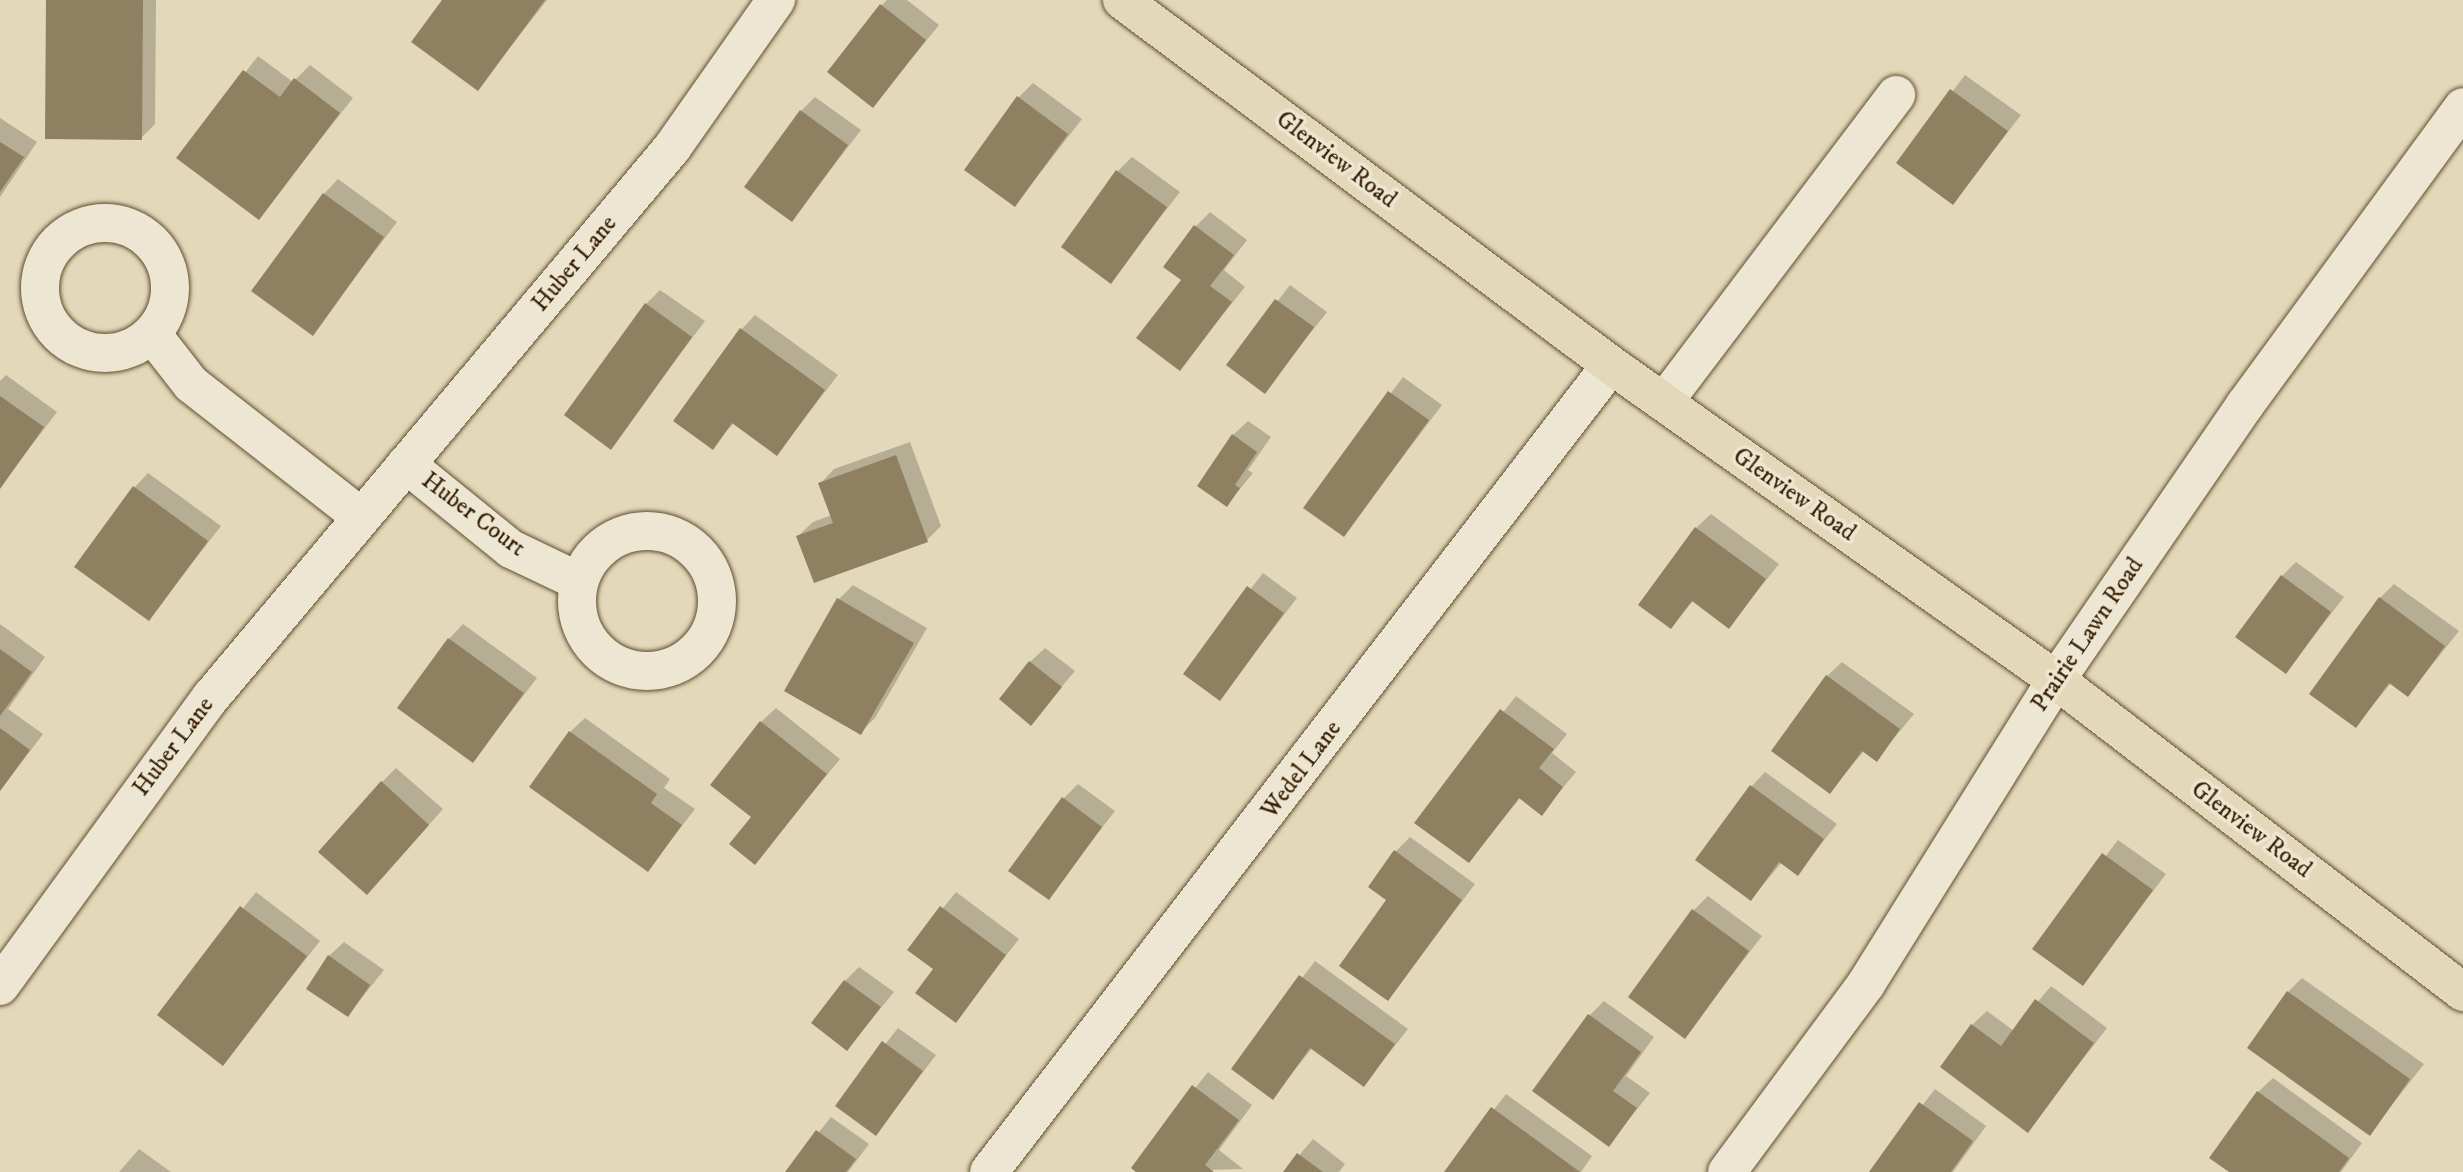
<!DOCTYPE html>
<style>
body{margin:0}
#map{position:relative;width:2463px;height:1172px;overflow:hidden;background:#e3d9ba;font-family:"IM FELL DW Pica",serif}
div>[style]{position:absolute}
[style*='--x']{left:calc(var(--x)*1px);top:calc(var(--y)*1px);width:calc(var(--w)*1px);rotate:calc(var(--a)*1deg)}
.shadow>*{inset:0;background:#0003}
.building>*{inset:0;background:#908062}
.roads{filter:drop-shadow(0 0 2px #624e30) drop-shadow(0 0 2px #624e30)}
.minor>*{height:38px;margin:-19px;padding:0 19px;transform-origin:19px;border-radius:19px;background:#ede6d2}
.minor>.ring{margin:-19px;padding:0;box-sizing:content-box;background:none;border:38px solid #ede6d2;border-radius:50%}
.major>*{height:38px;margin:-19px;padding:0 19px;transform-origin:19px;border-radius:19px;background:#e3d9ba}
span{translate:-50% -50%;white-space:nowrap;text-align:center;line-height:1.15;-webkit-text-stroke:7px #ede6d2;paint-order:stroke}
.street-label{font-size:24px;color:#371f02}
</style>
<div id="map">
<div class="shadow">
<i style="clip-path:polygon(48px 0,156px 0,155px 124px,141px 138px)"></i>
<i style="clip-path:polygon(444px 0,547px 0,478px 88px)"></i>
<i style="clip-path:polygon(887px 0,907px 0,939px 25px,873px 106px,881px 6px)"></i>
<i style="clip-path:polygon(258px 56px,293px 82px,310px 65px,353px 98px,258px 218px,179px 158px)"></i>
<i style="clip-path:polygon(1965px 75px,2021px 115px,1953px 203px,1898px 163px)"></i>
<i style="clip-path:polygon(1033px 83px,1082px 119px,1015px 205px,1018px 98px)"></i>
<i style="clip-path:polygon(815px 97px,861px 130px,792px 220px,801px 111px)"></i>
<i style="clip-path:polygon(0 118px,37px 142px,0 197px)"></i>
<i style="clip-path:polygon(1132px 157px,1180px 192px,1111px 281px,1118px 171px)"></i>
<i style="clip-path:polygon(338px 179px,397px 222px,312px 334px,324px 194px)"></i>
<i style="clip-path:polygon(1210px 212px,1247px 240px,1224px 270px,1245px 287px,1180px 368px,1183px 279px,1196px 226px)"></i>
<i style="clip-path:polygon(1290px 285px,1327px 312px,1265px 391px,1229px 365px)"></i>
<i style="clip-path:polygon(660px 290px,705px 321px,610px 447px,646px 304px)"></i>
<i style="clip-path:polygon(755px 315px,838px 375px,777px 454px,734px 423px,712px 447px,741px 330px)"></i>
<i style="clip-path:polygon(6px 375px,57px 412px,0 487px,0 381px)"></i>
<i style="clip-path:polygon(1403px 377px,1442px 405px,1344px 535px,1305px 507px)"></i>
<i style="clip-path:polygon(1248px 421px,1271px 437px,1248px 470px,1253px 473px,1227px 505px,1233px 435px)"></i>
<i style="clip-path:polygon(910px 442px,941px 526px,927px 540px,798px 536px,813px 522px,832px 515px,820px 484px,834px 469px)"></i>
<i style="clip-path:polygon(148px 473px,221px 526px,149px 619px,134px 488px)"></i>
<i style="clip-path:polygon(1711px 514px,1779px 564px,1729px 626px,1694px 600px,1671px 626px,1696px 528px)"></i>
<i style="clip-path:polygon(2296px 562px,2344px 597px,2286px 672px,2282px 576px)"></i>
<i style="clip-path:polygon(1263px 573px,1297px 598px,1220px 698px,1186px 673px)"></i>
<i style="clip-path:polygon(2394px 584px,2459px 631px,2408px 695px,2391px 683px,2356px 726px,2380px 598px)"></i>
<i style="clip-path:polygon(853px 585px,927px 628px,875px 718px,860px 733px,786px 690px,839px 599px)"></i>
<i style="clip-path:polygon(0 624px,45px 657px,8px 709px,43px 734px,0 791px)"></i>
<i style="clip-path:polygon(463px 624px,537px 678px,473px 761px,449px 639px)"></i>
<i style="clip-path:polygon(1045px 648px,1075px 671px,1031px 723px,1030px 662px)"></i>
<i style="clip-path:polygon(1842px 662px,1914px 714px,1876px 760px,1864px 751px,1830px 792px,1827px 676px)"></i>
<i style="clip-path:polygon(1516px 696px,1567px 734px,1552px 753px,1576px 772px,1542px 813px,1521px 797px,1469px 861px,1417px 822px)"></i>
<i style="clip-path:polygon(776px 708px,840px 759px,755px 862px,753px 817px,761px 722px)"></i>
<i style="clip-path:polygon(585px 718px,670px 779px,664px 788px,695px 809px,648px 870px,570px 732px)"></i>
<i style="clip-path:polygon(396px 768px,443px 809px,381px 879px,382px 782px)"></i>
<i style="clip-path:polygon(1765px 772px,1837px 824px,1798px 873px,1782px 862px,1751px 899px,1751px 787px)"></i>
<i style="clip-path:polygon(1078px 784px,1115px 811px,1048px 898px,1063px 799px)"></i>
<i style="clip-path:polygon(1410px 837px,1475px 884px,1388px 999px,1389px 900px,1396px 851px)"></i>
<i style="clip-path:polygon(2118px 840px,2166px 874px,2083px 984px,2035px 949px)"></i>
<i style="clip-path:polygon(256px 892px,320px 941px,223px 1064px,159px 1015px)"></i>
<i style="clip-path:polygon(956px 892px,1019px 939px,955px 1021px,935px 968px,909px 950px)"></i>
<i style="clip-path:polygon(1708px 896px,1762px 936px,1685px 1036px,1694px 910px)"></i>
<i style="clip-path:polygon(344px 942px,384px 970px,348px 1015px,329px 956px)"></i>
<i style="clip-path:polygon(1315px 961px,1408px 1029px,1364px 1085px,1313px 1047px,1273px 1097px,1233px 1069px)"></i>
<i style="clip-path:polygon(859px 967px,894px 992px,847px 1049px,845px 981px)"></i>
<i style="clip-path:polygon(2302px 978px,2424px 1064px,2370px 1133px,2288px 992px)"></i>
<i style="clip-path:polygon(2051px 986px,2107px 1028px,2028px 1130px,1972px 1025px,1987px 1011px,2014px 1031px)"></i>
<i style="clip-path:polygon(1604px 1001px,1654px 1037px,1626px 1076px,1650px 1093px,1609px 1144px,1590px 1015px)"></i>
<i style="clip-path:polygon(898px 1028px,936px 1055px,876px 1134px,837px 1106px)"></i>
<i style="clip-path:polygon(1208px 1072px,1252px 1105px,1219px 1150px,1243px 1169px,1139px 1172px,1133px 1167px)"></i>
<i style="clip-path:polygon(2273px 1078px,2362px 1143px,2341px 1172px,2232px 1172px,2258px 1092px)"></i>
<i style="clip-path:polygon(1935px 1089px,1986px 1126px,1953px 1172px,1871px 1172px)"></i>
<i style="clip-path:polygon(1506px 1094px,1592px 1156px,1581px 1172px,1446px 1172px)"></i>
<i style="clip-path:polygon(831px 1117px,869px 1144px,848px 1172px,787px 1172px)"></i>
<i style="clip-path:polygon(1313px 1139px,1345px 1164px,1339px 1172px,1285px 1172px)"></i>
<i style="clip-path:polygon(139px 1149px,171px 1172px,119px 1172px)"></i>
</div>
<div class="building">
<i style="clip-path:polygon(46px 0,143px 0,142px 140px,45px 139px)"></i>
<i style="clip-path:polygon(442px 0,545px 0,478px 91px,411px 42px)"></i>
<i style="clip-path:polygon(880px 4px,926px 40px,873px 108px,827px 72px)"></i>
<i style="clip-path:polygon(243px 70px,280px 97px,294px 78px,340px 113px,259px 220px,176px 158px)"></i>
<i style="clip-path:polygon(1950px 89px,2008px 131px,1953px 205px,1896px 163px)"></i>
<i style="clip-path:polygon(1017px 96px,1068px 134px,1015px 207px,964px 170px)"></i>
<i style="clip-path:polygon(800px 110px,848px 145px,792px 222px,744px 187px)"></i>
<i style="clip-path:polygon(0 142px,24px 157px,0 192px)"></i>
<i style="clip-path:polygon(1116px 170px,1167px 207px,1111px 284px,1061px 247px)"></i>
<i style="clip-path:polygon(323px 193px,384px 237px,313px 336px,251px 291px)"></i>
<i style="clip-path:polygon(1194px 225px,1234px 255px,1210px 286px,1232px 302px,1180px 371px,1136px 338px,1181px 280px,1163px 267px)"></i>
<i style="clip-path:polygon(1275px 299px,1314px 327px,1265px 394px,1226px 365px)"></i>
<i style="clip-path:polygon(645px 303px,692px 337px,611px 450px,564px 415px)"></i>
<i style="clip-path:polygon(740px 328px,825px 390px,777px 456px,732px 423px,713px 450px,673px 421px)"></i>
<i style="clip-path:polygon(1388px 391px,1429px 420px,1344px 537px,1303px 508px)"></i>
<i style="clip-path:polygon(0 396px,44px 427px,0 489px)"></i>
<i style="clip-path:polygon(1232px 434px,1257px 452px,1235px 485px,1240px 488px,1227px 507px,1197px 486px)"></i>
<i style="clip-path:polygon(896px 455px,928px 542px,814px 583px,796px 536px,833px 523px,818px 483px)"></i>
<i style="clip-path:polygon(133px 486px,208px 541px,149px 621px,74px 567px)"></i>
<i style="clip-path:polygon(1695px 527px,1766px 579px,1729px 629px,1692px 601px,1671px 629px,1638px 605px)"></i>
<i style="clip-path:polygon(2281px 575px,2331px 612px,2286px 674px,2235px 637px)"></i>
<i style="clip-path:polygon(1247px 586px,1284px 613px,1220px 701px,1183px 674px)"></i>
<i style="clip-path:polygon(2379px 597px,2445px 646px,2408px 697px,2389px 683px,2356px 728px,2309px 694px)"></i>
<i style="clip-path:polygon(837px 598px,914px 643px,861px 735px,784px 691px)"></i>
<i style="clip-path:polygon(448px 638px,524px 693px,473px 763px,397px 708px)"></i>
<i style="clip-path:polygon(0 649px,32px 672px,0 716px)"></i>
<i style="clip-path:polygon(1029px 661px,1062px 687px,1031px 726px,999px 699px)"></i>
<i style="clip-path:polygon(1826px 675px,1900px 729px,1877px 762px,1862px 751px,1830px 794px,1771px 751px)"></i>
<i style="clip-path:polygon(1500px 709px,1554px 749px,1539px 768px,1563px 787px,1542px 816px,1519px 798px,1469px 863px,1414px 823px)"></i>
<i style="clip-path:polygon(760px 721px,827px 774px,755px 865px,729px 844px,751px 817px,710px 785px)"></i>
<i style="clip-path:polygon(0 728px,30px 750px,0 791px)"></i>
<i style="clip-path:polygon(569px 731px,657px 794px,651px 803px,682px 825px,648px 872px,529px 787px)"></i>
<i style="clip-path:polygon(381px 781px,429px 825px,367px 895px,318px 852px)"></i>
<i style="clip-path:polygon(1750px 785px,1824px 839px,1798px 876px,1779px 862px,1751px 901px,1695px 860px)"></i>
<i style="clip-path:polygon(1062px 797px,1102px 827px,1049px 900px,1008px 871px)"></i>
<i style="clip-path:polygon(1394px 850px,1462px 900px,1388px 1001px,1339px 966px,1386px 900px,1368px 887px)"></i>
<i style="clip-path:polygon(2102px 853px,2153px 890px,2083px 986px,2032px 949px)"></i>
<i style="clip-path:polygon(240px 906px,307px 956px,223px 1066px,157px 1015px)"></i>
<i style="clip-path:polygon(940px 906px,1006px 955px,956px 1023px,915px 993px,933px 969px,907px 950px)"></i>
<i style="clip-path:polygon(1692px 909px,1749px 951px,1685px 1039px,1628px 997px)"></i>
<i style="clip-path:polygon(328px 955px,370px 985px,348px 1017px,306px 989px)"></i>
<i style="clip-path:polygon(1299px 975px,1395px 1044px,1364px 1087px,1310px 1048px,1273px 1100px,1231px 1069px)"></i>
<i style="clip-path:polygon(844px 980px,881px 1007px,847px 1051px,811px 1023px)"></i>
<i style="clip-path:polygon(2287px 991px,2410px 1079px,2370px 1136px,2247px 1048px)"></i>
<i style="clip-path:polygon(2035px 999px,2094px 1043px,2028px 1133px,1940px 1067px,1971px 1024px,2001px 1046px)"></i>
<i style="clip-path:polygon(1588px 1014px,1641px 1052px,1613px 1091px,1637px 1108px,1609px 1147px,1532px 1091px)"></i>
<i style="clip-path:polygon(882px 1041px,923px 1071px,876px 1136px,835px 1106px)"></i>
<i style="clip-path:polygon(1192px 1085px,1239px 1120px,1205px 1165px,1214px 1172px,1136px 1172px,1131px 1168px)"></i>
<i style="clip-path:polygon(2257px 1091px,2349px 1158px,2339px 1172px,2229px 1172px,2209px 1158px)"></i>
<i style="clip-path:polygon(1919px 1102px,1973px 1141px,1951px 1172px,1869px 1172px)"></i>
<i style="clip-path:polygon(1491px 1107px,1580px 1172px,1444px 1172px)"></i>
<i style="clip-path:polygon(816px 1130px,856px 1159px,846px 1172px,785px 1172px)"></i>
<i style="clip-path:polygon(1297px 1153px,1323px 1172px,1283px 1172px)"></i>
</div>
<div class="roads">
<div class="minor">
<i class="ring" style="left:40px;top:223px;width:92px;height:92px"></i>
<i style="--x:152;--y:334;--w:63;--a:52"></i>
<i style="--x:191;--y:384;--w:214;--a:38"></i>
<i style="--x:1664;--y:402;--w:385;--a:-52.9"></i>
<i style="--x:406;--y:464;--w:135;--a:39"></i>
<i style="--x:511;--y:549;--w:74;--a:25.5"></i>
<i class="ring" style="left:577px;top:531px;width:102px;height:102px"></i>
<i style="--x:0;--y:986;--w:358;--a:-53.9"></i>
<i style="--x:211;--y:697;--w:717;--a:-49.98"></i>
<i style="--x:672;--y:148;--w:181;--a:-54.9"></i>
<i style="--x:989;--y:1172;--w:1019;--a:-52.38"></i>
<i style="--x:1727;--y:1172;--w:234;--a:-53.5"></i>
<i style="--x:1866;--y:984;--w:358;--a:-58"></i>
<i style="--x:2056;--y:680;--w:334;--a:-55.5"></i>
<i style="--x:2245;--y:405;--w:369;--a:-53.8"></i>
</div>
<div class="major">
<i style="--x:1122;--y:0;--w:610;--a:36.74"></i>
<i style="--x:1611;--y:365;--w:545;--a:35.29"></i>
<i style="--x:2056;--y:680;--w:513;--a:37.47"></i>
</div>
</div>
<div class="street-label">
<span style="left:1336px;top:160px;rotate:37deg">Glenview Road</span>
<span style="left:575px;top:264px;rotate:-50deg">Huber Lane</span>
<span style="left:1794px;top:495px;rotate:35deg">Glenview Road</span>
<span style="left:473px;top:515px;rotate:37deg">Huber Court</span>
<span style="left:2088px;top:635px;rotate:-56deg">Prairie Lawn Road</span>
<span style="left:174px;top:747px;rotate:-53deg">Huber Lane</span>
<span style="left:1302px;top:770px;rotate:-53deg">Wedel Lane</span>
<span style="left:2251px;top:830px;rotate:37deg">Glenview Road</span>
</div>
</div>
